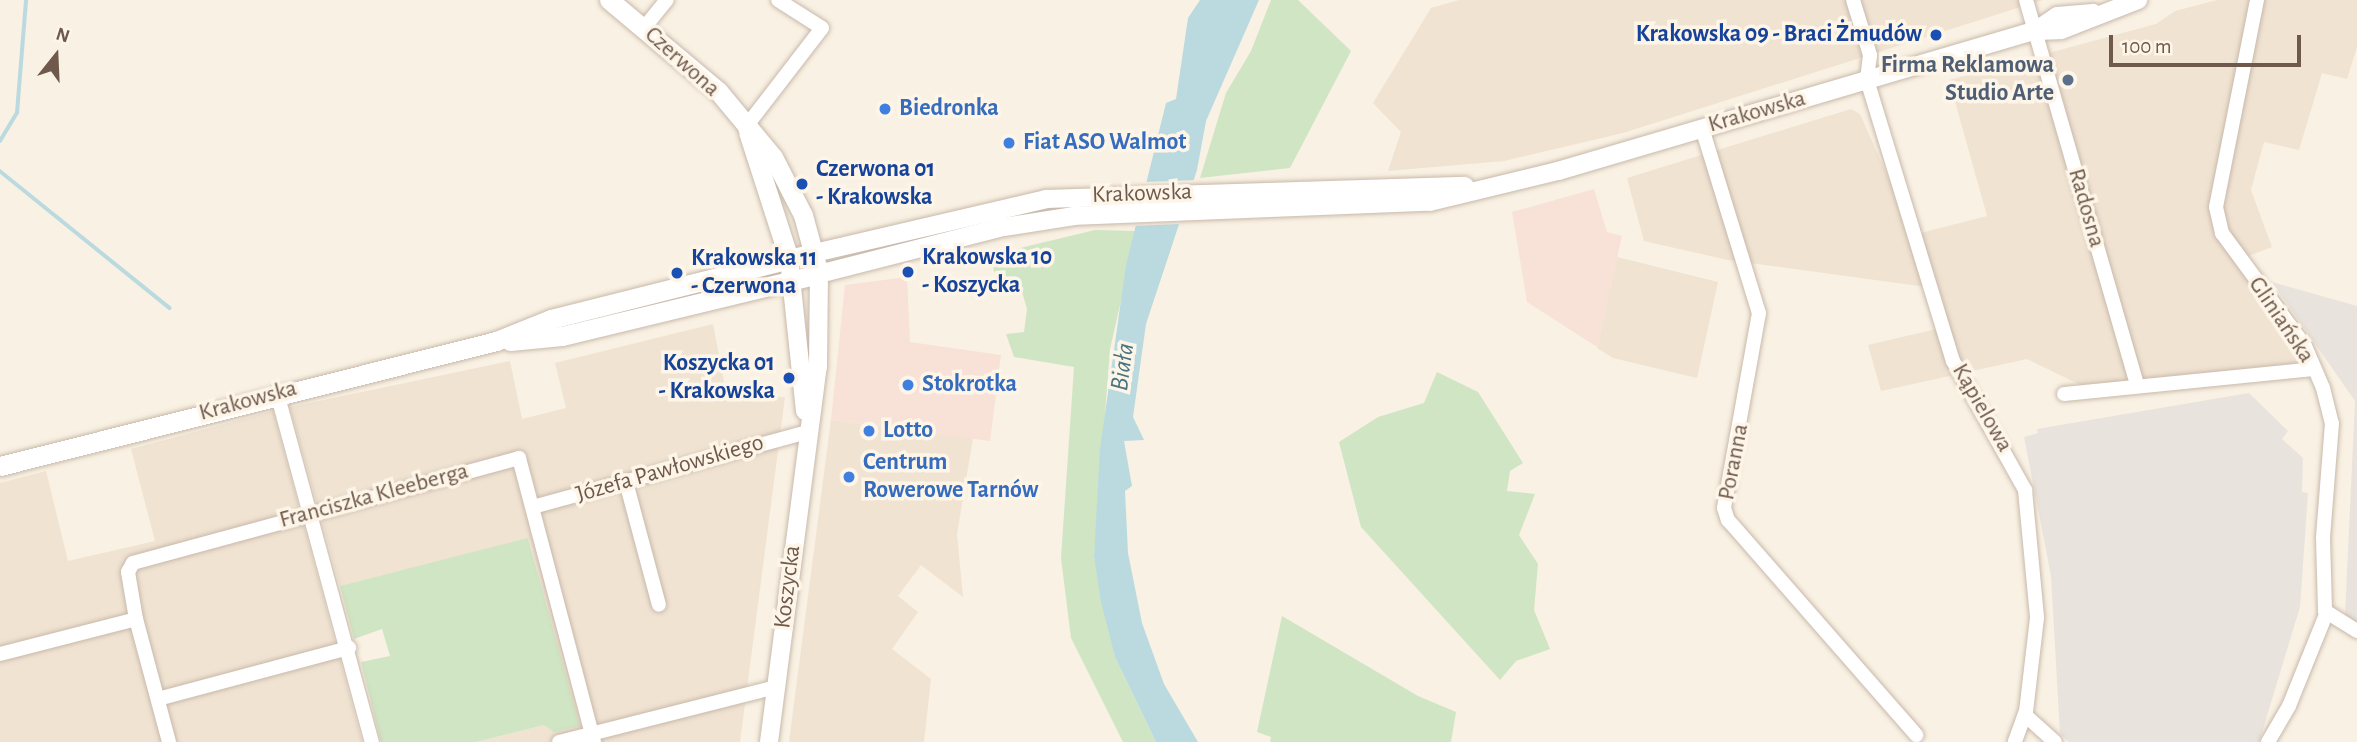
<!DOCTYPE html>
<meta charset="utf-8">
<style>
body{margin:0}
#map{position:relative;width:2357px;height:742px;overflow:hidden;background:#f9f1e3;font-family:"Alegreya Sans",sans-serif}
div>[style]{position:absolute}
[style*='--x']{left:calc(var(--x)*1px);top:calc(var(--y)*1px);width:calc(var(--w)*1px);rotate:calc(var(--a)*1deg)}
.residential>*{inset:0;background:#f0e3d2}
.commercial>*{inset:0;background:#f8e2d7}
.industrial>*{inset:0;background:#e9e3dd}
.green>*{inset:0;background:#d0e5c3}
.water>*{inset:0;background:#badae0}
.pier>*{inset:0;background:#f9f1e3}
.stream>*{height:3.5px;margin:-1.75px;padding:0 1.75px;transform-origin:1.75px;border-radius:1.75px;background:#badae0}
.roads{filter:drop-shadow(0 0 2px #c8b9ab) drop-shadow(0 0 2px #c8b9ab)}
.minor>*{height:14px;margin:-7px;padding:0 7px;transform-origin:7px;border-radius:7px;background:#fff}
.tertiary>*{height:18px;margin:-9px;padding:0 9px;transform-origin:9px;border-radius:9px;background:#fff}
.secondary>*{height:19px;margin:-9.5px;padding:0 9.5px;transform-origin:9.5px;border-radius:9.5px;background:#fff}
.dots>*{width:19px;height:19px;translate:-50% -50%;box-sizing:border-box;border:4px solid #fdf5e8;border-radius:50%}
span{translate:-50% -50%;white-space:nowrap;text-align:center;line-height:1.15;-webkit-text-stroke:7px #fdf5e8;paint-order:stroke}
.transit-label{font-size:24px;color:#164399;font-weight:700}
.right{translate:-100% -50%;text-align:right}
.left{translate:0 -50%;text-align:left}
.street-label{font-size:24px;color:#6e594c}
.service-label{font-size:24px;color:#4e5e75;font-weight:700}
.shop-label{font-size:24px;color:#366cbe;font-weight:700}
.water-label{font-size:26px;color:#487580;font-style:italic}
.north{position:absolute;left:21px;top:21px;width:70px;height:70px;-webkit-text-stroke:5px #fdf5e8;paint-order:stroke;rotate:18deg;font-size:19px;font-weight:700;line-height:28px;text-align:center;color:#6e594c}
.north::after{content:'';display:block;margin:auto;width:24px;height:32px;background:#6e594c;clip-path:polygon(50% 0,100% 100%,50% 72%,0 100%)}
.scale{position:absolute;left:2109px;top:35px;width:192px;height:32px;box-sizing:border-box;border:4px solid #6e594c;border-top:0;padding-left:9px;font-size:21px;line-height:24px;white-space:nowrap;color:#6e594c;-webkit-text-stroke:5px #fdf5e8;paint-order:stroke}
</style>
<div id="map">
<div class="residential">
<i style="clip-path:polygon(1459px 0,2043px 0,1623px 133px,1504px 161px,1388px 171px,1401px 132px,1373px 103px,1431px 8px)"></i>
<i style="clip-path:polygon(2217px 0,2357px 0,2357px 47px,2347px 79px,2322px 73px,2299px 150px,2264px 142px,2251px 190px,2272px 247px,2240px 259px,2314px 369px,2091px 390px,2027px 359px,1881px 391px,1868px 345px,1945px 327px,1934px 288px,1728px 260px,1644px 241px,1627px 178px,1851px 109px,1860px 114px,1892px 186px,1909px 236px,1987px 216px,1949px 80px,2156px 24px,2175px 11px)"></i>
<i style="clip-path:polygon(1617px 257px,1718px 282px,1697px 378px,1613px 358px,1597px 348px)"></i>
<i style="clip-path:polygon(713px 324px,727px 397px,785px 397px,740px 742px,476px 742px,544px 725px,543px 593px,529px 539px,340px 586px,290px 407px,510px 361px,522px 419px,566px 408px,555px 363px)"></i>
<i style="clip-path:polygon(273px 411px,362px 742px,0 742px,0 483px,46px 471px,68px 561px,155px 541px,131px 449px)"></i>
<i style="clip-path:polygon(831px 420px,973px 438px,957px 534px,963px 597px,921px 565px,898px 596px,918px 612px,892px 649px,931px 679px,924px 742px,789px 742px)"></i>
</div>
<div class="commercial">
<i style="clip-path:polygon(1594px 189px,1607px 232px,1622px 236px,1597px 347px,1527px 302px,1512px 212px)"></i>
<i style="clip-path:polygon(907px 277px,910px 342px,1001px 355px,990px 441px,831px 420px,845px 285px)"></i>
</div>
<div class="industrial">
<i style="clip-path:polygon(2272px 282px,2357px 306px,2357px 623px,2345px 616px,2355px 401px)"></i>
<i style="clip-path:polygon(2249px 393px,2288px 431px,2282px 439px,2303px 458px,2302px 492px,2308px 493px,2300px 607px,2259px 742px,2069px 742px,2060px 734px,2051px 576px,2024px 437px,2038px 433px,2037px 429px)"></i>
</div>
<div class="green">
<i style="clip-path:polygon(1271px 0,1298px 0,1351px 51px,1290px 168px,1200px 178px,1226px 93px,1251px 51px)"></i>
<i style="clip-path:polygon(1095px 230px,1137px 231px,1110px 349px,1094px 556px,1115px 657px,1156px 742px,1123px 742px,1071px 638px,1061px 558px,1074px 367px,1014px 357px,1006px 334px,1024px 332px,1027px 309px,1020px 285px,994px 272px,991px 255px)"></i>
<i style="clip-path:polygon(1437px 372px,1478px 392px,1523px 463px,1510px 471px,1507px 491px,1535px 494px,1519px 535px,1538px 564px,1534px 610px,1550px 649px,1516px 661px,1500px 680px,1361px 527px,1339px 442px,1378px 417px,1424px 403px)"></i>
<i style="clip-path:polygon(528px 538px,580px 726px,554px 732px,544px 725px,476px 742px,381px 742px,361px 662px,390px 656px,382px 629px,354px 639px,340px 586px)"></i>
<i style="clip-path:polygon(1282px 616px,1418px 696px,1456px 712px,1451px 742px,1270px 742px,1271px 737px,1257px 732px)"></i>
</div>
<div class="water">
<i style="clip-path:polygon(1200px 0,1259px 0,1206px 121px,1197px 170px,1146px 324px,1133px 417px,1144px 440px,1124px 441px,1132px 486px,1125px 491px,1128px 553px,1142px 623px,1164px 684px,1198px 742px,1156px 742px,1115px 657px,1101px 602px,1094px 556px,1100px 449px,1126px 265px,1166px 103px,1176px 99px,1188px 18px)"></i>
</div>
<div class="pier">
<i style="clip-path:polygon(1197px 180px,1180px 224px,1134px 226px,1144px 182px)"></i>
</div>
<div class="stream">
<i style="--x:0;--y:141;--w:33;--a:-59"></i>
<i style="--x:17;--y:113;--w:113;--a:-85.4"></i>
<i style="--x:0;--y:171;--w:218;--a:38.9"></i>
</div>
<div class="roads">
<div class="minor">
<i style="--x:1853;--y:0;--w:58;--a:72.8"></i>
<i style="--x:1870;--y:55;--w:25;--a:97"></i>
<i style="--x:1867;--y:80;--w:294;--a:73"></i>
<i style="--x:1953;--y:361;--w:148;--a:60.8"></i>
<i style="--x:2025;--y:490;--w:129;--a:84.6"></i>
<i style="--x:2037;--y:618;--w:94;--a:96.7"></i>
<i style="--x:2026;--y:711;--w:33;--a:110"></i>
<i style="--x:2026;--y:0;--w:401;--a:73.9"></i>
<i style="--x:2257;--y:0;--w:211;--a:101.2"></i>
<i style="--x:2216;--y:207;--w:27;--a:77"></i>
<i style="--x:2222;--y:233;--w:140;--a:53.7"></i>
<i style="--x:2305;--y:346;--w:46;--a:66.8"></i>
<i style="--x:2323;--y:388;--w:36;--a:76"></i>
<i style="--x:2332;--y:423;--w:115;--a:94.5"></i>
<i style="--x:2323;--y:538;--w:73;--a:88.4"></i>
<i style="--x:2325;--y:611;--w:38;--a:32"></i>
<i style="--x:644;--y:28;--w:36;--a:-51"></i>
<i style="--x:745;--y:128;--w:126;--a:-52.4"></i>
<i style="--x:822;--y:28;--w:52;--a:-147.5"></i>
<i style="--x:1702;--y:128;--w:194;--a:72.9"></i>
<i style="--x:1759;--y:313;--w:198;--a:100.2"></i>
<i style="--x:1724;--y:508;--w:13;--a:72"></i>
<i style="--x:1728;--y:520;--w:286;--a:48.8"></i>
<i style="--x:277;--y:393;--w:362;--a:74.8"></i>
<i style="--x:2064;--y:394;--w:251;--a:-5.7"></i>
<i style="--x:626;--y:482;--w:127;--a:75"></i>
<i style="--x:533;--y:507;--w:284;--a:-15.3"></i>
<i style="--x:0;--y:654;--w:140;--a:-14.4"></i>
<i style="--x:158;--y:699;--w:198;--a:-15"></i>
<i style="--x:2025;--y:715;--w:40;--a:42"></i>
<i style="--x:169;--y:742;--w:127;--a:-105"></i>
<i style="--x:136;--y:619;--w:48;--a:-99.7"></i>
<i style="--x:128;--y:572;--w:10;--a:-61"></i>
<i style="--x:133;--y:563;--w:400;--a:-15.2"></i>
<i style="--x:519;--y:458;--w:294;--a:75.2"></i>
<i style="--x:559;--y:742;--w:224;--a:-14.2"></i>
<i style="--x:2268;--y:742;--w:42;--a:-59.7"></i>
<i style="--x:2289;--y:706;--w:101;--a:-68"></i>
</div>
<div class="tertiary">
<i style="--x:2035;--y:31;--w:27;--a:-34"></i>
<i style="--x:2057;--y:16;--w:36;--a:-5"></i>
<i style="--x:805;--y:411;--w:153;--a:-96"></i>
<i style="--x:789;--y:259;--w:264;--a:-13.1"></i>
<i style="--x:1046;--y:199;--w:419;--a:-1.8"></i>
<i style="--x:769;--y:742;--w:378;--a:-82.6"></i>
<i style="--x:818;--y:367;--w:93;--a:-89.4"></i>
<i style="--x:819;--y:274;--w:191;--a:-14.3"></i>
<i style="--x:1004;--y:227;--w:71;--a:-8.9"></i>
<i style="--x:1074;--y:216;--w:356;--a:-2.3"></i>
<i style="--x:1430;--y:202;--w:132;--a:-13.6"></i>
<i style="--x:1558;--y:171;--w:497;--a:-16.4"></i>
<i style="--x:2035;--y:31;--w:26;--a:-2"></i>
<i style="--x:2061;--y:30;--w:83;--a:-21.3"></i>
</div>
<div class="secondary">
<i style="--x:510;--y:341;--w:52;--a:-5.5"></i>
<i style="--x:562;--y:336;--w:264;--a:-13.6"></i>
<i style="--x:819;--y:274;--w:61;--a:-105.2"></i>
<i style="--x:803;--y:215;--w:65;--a:-117.3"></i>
<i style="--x:773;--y:157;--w:86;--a:-129.8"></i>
<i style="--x:718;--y:91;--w:142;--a:-140.1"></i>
<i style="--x:0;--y:466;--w:512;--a:-14.14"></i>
<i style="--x:496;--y:341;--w:59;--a:-21.8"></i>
<i style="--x:551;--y:319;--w:245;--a:-14.1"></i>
<i style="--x:789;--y:259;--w:133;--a:-107.9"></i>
</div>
</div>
<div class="dots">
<i style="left:1936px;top:35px;background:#1a4fb4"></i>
<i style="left:2068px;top:80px;background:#5c6f8a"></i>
<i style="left:885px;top:109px;background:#3f7fe0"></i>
<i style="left:1009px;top:143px;background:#3f7fe0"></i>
<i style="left:802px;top:184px;background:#1a4fb4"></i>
<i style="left:908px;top:272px;background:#1a4fb4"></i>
<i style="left:677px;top:273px;background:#1a4fb4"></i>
<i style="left:789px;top:378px;background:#1a4fb4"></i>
<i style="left:908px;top:385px;background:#3f7fe0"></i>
<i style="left:869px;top:431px;background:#3f7fe0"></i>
<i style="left:849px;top:477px;background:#3f7fe0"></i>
</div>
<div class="transit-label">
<span class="right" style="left:1922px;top:35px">Krakowska 09 - Braci Żmudów</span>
<span class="left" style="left:816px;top:184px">Czerwona 01<br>- Krakowska</span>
<span class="left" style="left:922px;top:272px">Krakowska 10<br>- Koszycka</span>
<span class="left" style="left:691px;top:273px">Krakowska 11<br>- Czerwona</span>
<span class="right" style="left:775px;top:378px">Koszycka 01<br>- Krakowska</span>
</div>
<div class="street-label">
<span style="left:682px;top:62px;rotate:42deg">Czerwona</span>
<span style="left:1757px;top:112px;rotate:-16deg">Krakowska</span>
<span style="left:1142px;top:194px;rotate:-2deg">Krakowska</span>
<span style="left:2086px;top:208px;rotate:74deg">Radosna</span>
<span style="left:2281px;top:320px;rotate:56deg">Gliniańska</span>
<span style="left:248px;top:401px;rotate:-15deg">Krakowska</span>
<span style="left:1982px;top:408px;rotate:60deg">Kąpielowa</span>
<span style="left:1734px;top:462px;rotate:-79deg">Poranna</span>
<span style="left:670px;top:469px;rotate:-16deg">Józefa Pawłowskiego</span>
<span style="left:374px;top:496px;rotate:-15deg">Franciszka Kleeberga</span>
<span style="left:788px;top:587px;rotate:-83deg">Koszycka</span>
</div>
<div class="service-label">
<span class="right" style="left:2054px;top:80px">Firma Reklamowa<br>Studio Arte</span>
</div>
<div class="shop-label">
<span class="left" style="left:899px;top:109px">Biedronka</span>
<span class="left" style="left:1023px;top:143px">Fiat ASO Walmot</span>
<span class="left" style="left:922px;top:385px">Stokrotka</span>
<span class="left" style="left:883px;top:431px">Lotto</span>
<span class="left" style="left:863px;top:477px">Centrum<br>Rowerowe Tarnów</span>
</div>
<div class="water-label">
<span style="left:1123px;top:367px;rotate:-82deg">Biała</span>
</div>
<div class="north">N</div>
<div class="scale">100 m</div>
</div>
